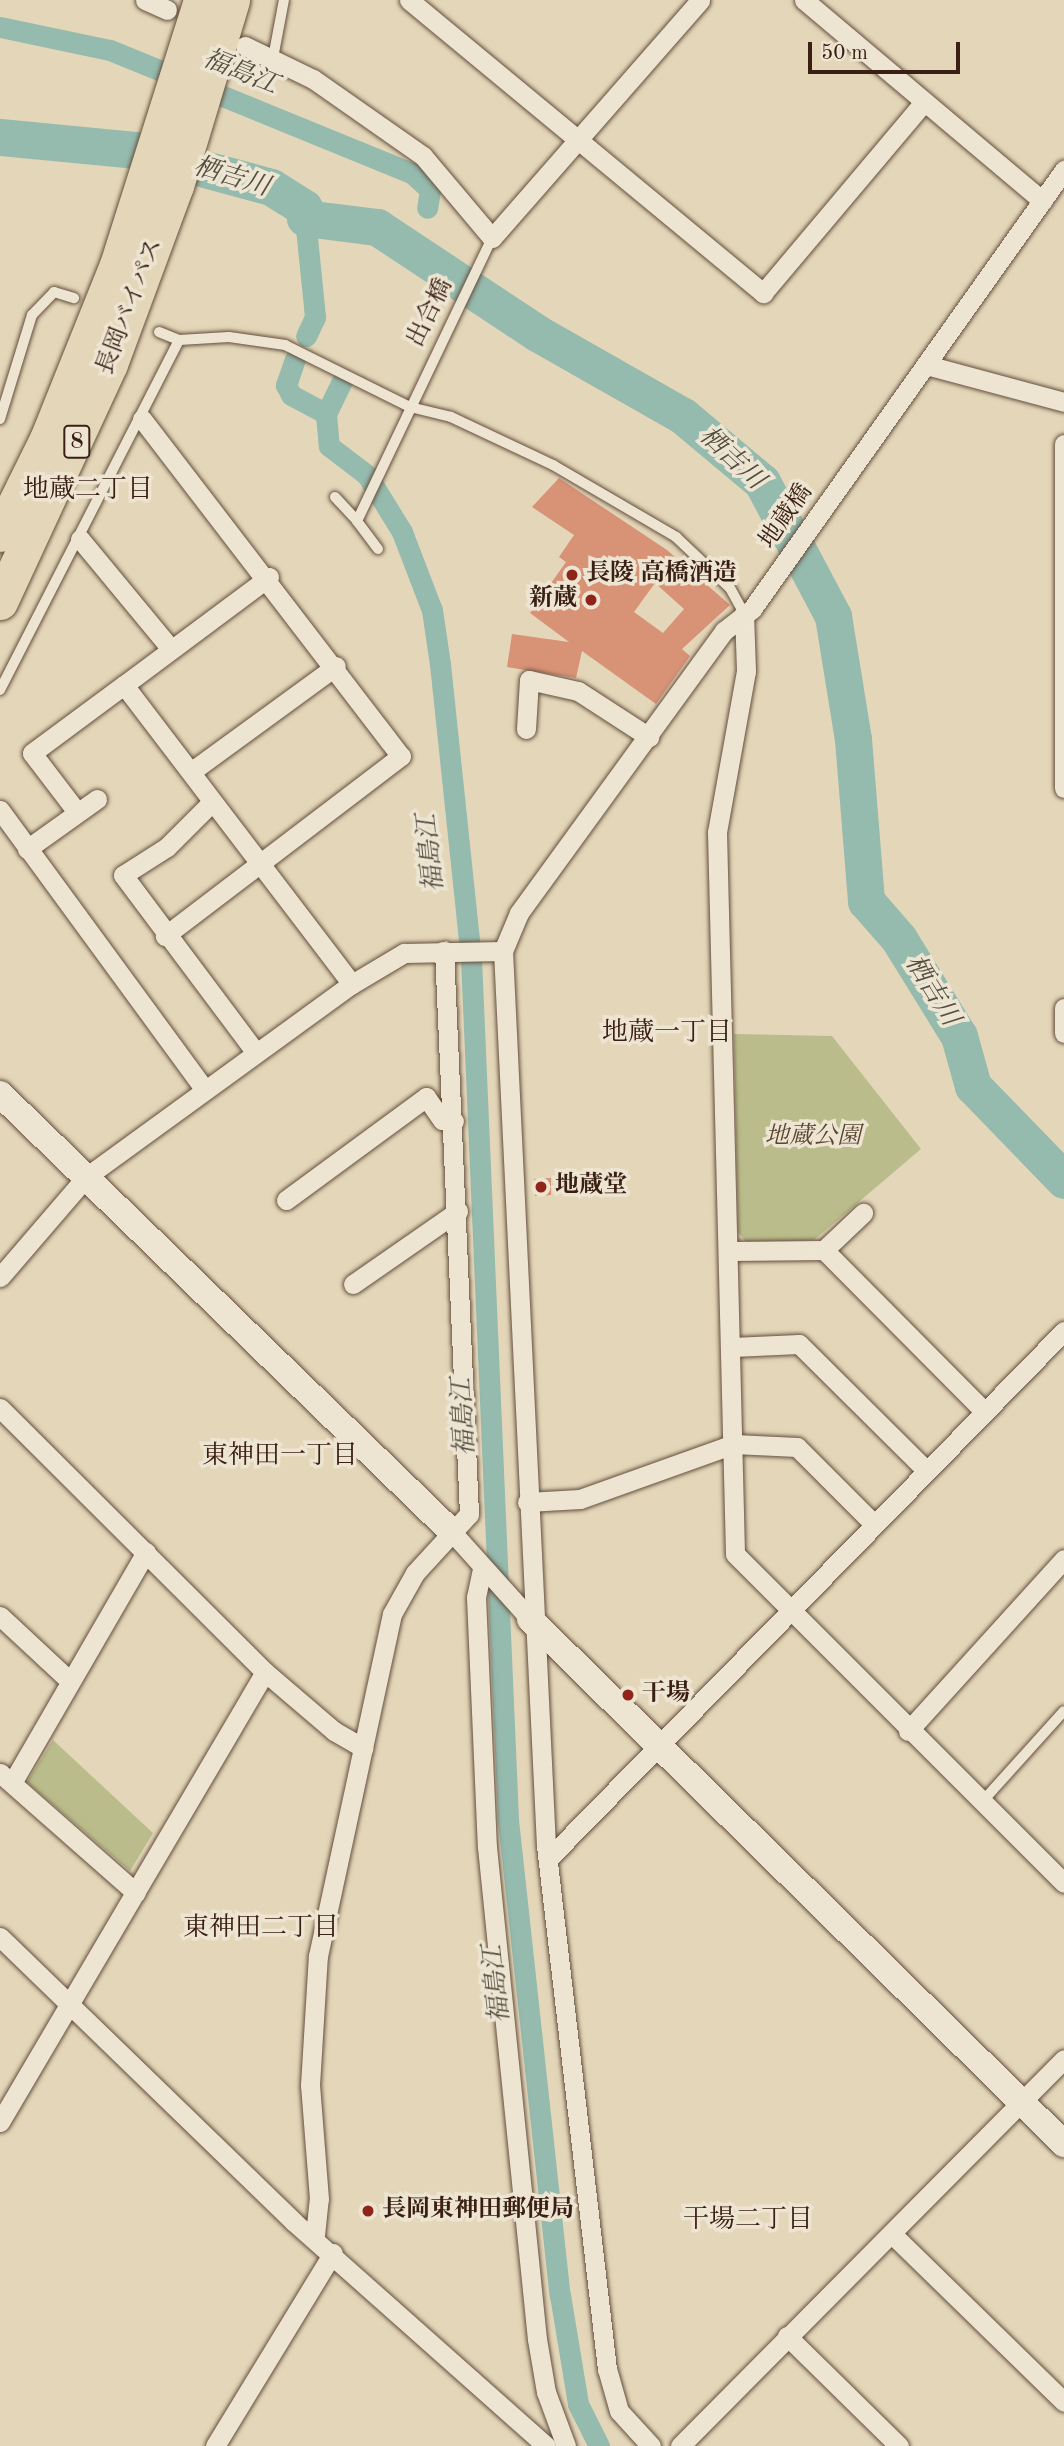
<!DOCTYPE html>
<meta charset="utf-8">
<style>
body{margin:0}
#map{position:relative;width:1064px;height:2446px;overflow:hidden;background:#e4d7b9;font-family:"Old Standard TT","Noto Serif JP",serif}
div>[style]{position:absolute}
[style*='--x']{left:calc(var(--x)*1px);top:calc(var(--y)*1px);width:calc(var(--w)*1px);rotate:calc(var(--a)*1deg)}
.green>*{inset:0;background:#babd8b}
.canal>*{height:21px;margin:-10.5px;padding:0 10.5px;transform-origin:10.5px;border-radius:10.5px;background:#95baae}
.river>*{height:37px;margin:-18.5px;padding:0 18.5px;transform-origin:18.5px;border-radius:18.5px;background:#95baae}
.building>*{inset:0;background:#d89276}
.roads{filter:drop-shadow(0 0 2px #644e3d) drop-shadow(0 0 2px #644e3d)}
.lane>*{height:10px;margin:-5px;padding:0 5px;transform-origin:5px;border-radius:5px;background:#ede5d2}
.street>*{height:19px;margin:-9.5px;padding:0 9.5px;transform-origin:9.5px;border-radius:9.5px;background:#ede5d2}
.secondary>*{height:26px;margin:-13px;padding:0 13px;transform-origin:13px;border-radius:13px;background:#ede5d2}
.highway>*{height:35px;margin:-17.5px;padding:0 17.5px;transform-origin:17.5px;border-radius:17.5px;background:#e4d7b9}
.dots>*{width:19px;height:19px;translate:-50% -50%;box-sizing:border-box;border:4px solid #ede5d2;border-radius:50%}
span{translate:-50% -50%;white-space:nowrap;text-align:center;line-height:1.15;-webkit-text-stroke:7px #ede5d2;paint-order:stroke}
.shield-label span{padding:2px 5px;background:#ede5d2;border:2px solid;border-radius:5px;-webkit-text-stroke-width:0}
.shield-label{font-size:23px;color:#3a2014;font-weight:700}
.street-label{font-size:24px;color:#3a2014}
.poi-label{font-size:24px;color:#3a2014;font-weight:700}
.left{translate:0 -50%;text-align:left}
.right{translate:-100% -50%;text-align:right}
.park-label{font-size:24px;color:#5a4732;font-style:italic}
.water-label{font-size:26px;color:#554e42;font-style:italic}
.neighbourhood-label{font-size:26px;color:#3a2014}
.scale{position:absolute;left:808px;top:42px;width:152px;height:32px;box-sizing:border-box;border:4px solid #3a2014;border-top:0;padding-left:9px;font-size:21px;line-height:24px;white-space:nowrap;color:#3a2014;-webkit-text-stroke:5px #ede5d2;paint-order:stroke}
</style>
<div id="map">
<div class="green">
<i style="clip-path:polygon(734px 1034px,832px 1036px,921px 1149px,814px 1240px,747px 1243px,738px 1232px)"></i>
<i style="clip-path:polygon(53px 1740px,153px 1833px,130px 1871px,27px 1782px)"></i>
</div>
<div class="canal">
<i style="--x:0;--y:27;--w:112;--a:11.8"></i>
<i style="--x:110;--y:50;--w:326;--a:22.2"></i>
<i style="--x:412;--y:173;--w:25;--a:43"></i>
<i style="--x:430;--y:190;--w:18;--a:99"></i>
<i style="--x:305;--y:218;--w:100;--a:84.2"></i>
<i style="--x:315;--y:317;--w:21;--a:115"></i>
<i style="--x:295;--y:359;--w:28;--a:109"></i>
<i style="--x:286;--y:385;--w:11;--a:63"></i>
<i style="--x:291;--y:395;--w:40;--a:28"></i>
<i style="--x:343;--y:379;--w:39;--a:116"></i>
<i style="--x:326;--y:414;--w:32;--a:85"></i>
<i style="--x:329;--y:446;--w:48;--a:37.3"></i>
<i style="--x:367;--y:475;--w:67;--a:58.4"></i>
<i style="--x:402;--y:532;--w:84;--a:69"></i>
<i style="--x:432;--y:610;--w:55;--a:81.6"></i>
<i style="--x:440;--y:664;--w:296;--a:84"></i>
<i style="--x:471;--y:958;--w:863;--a:87.54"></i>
<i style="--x:508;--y:1820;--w:478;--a:83.8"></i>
<i style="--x:560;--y:2295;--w:110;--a:80.6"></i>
<i style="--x:578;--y:2404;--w:47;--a:63.4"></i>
</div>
<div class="river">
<i style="--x:0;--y:137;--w:135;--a:5.5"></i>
<i style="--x:134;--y:150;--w:142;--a:15.1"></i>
<i style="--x:271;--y:187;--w:39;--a:32"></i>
<i style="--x:304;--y:208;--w:10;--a:84"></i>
<i style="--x:305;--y:218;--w:73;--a:7.1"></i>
<i style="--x:377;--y:227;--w:192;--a:33.5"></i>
<i style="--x:537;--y:333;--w:168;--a:29.6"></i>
<i style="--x:683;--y:416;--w:103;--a:39.9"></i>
<i style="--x:762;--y:482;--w:152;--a:62.1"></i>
<i style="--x:833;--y:616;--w:125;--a:80.8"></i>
<i style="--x:853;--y:739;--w:163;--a:85.4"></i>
<i style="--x:866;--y:901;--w:50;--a:49"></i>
<i style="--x:899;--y:939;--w:114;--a:58.3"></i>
<i style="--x:959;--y:1036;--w:52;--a:74.4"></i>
<i style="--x:973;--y:1086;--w:131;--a:45.9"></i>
</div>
<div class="building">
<i style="clip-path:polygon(evenodd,559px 478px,667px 550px,730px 605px,682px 649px,690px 656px,656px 704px,582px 651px,576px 678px,507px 667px,512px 634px,569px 642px,530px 613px,566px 562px,559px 557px,574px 535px,532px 507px,559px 478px,655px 583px,684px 609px,663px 633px,634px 612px,655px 583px)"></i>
<i style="clip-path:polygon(551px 1178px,551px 1195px,535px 1196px,534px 1179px)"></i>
</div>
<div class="roads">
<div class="lane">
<i style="--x:273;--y:58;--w:59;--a:-79.3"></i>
<i style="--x:159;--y:332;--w:22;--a:22"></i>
<i style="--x:179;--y:340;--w:50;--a:-3.4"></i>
<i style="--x:229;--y:337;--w:57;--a:8.1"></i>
<i style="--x:285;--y:345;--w:140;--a:26.4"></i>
<i style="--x:410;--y:407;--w:42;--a:13.7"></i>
<i style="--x:451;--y:417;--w:113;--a:25.2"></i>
<i style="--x:553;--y:465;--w:143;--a:30.3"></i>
<i style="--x:676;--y:537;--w:74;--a:43.4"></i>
<i style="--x:730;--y:588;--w:29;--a:61"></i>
<i style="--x:0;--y:419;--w:109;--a:-72.9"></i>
<i style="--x:32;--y:315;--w:32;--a:-46"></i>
<i style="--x:54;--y:292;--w:21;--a:17"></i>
<i style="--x:335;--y:497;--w:33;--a:47"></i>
<i style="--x:378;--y:549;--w:35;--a:-127"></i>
<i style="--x:357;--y:521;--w:314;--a:-64.5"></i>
<i style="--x:0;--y:690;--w:393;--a:-62.9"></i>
<i style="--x:982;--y:1802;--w:122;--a:-48"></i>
</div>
<div class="street">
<i style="--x:145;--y:0;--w:24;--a:24"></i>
<i style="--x:409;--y:0;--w:460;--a:39.6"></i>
<i style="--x:763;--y:293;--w:250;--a:-49.9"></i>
<i style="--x:804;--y:0;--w:312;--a:40.1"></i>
<i style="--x:245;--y:46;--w:76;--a:25.9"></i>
<i style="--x:313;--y:79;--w:134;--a:35"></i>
<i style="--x:423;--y:156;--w:107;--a:49.9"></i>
<i style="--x:492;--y:238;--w:316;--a:-48.8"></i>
<i style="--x:930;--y:366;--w:139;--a:15"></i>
<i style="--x:142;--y:419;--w:425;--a:52.5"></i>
<i style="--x:401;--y:756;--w:297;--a:142.7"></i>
<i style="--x:1064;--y:444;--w:344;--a:90"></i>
<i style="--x:80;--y:539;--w:143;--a:50.4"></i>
<i style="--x:269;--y:577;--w:181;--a:143.3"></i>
<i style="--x:124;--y:685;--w:376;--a:52.7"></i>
<i style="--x:744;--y:613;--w:58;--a:88"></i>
<i style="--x:746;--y:671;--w:164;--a:100.2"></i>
<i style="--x:717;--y:832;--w:722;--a:88.57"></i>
<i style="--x:735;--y:1554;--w:465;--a:45"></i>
<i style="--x:526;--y:729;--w:49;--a:-86.5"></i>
<i style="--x:529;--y:680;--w:50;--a:12.7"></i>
<i style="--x:578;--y:691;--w:85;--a:32.9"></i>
<i style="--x:192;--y:771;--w:178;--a:-36.1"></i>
<i style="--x:212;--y:802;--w:64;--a:135"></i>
<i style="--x:167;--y:847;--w:52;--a:147.5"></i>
<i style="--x:123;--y:875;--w:222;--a:53.2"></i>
<i style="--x:0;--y:810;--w:346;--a:53.8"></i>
<i style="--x:77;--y:812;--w:74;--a:-127.3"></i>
<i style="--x:32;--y:753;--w:114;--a:-36.5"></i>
<i style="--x:27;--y:849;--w:86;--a:-35.5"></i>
<i style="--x:1064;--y:1008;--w:25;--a:90"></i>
<i style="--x:286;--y:1200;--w:174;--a:-36.3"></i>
<i style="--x:426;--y:1097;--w:28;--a:55"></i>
<i style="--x:442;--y:1120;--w:12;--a:5"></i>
<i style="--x:824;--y:1250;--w:54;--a:-43.5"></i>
<i style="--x:731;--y:1251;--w:93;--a:-0.6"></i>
<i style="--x:824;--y:1250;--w:227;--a:45.2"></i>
<i style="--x:0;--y:1277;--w:132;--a:-49.3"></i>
<i style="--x:86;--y:1177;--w:329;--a:-36"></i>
<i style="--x:352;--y:984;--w:61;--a:-30.8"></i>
<i style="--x:404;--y:953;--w:99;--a:-1.2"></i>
<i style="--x:353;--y:1284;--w:128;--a:-34.8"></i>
<i style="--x:732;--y:1347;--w:67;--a:-2.6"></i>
<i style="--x:799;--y:1344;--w:179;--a:44.8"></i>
<i style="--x:0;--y:1408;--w:374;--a:44.9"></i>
<i style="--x:265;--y:1672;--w:91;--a:40.5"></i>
<i style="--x:334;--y:1731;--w:34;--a:30"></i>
<i style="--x:527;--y:1502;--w:53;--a:-3.2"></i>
<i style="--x:580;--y:1499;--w:164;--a:-19.7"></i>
<i style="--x:734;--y:1444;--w:63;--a:2.7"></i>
<i style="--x:797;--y:1447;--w:107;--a:45"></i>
<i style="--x:452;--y:1532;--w:117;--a:48.1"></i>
<i style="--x:482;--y:1569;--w:29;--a:102"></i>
<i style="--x:476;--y:1597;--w:250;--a:87.5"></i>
<i style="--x:487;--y:1847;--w:495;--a:84.2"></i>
<i style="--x:537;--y:2339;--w:54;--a:80.4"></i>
<i style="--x:546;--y:2392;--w:58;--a:69.7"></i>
<i style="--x:0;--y:1616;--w:96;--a:42.9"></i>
<i style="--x:908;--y:1731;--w:232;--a:-47.8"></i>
<i style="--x:0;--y:1773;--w:181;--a:41.4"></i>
<i style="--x:12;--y:1783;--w:267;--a:-59.9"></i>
<i style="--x:549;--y:1858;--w:737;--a:-45.66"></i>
<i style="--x:0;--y:1937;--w:409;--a:44.1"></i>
<i style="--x:294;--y:2222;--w:337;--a:41.6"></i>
<i style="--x:0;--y:2122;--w:522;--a:-59.51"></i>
<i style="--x:892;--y:2234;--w:240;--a:44.3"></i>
<i style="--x:315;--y:2235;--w:36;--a:-84"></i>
<i style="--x:319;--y:2199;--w:114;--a:-94.5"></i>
<i style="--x:310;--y:2085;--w:129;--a:-86.5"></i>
<i style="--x:318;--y:1956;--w:350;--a:-77.8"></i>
<i style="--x:392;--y:1614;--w:47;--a:-60.7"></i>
<i style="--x:415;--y:1573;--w:80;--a:-47.5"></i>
<i style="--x:469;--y:1514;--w:564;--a:-92.54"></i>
<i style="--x:787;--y:2336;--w:157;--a:44.5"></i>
<i style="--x:215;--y:2446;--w:226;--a:-58.6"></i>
<i style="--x:651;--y:2446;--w:47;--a:-132.4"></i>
<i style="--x:619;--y:2411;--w:44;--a:-105.9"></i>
<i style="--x:607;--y:2369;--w:527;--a:-96.65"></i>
<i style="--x:546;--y:1846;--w:896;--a:-92.75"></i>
<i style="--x:503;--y:951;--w:41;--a:-67.2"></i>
<i style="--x:519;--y:913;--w:349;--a:-54"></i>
<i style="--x:724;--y:631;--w:36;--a:-38"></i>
<i style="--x:752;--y:609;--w:539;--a:-54.6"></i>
<i style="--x:680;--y:2446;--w:545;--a:-45.22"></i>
</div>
<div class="secondary">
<i style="--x:0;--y:1094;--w:629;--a:44.1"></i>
<i style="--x:530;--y:1619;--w:749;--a:44.51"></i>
</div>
<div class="highway">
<i style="--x:0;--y:534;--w:106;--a:-63.7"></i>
<i style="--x:47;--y:439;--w:188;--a:-68.1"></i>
<i style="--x:117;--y:265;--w:278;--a:-72.4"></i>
<i style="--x:0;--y:602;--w:262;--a:-65.2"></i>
<i style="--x:110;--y:364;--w:190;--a:-69.7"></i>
<i style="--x:176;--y:186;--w:194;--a:-73.2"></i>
</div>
</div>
<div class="dots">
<i style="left:572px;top:575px;background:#8f2418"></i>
<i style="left:591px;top:600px;background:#8f2418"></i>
<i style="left:541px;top:1187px;background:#8f2418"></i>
<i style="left:628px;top:1695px;background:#8f2418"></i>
<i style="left:368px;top:2211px;background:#8f2418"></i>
</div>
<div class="shield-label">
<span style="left:77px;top:442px">8</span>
</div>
<div class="street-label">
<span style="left:131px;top:307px;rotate:-69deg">長岡バイパス</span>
<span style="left:431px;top:313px;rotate:-64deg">出合橋</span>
<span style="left:787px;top:517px;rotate:-55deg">地蔵橋</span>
</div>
<div class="poi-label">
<span class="left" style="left:586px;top:575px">長陵 高橋酒造</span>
<span class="right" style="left:577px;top:600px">新蔵</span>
<span class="left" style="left:555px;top:1187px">地蔵堂</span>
<span class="left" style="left:642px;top:1695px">干場</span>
<span class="left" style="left:382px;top:2211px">長岡東神田郵便局</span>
</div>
<div class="park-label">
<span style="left:813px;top:1138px">地蔵公園</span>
</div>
<div class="water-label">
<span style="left:240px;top:73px;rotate:22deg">福島江</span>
<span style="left:231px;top:178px;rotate:17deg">栖吉川</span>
<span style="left:731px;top:459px;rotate:43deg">栖吉川</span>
<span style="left:432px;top:853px;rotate:-96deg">福島江</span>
<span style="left:931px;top:991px;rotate:58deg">栖吉川</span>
<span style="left:465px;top:1417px;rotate:-93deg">福島江</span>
<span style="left:498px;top:1984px;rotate:-96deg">福島江</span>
</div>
<div class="neighbourhood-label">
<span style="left:88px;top:491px">地蔵二丁目</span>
<span style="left:667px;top:1034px">地蔵一丁目</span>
<span style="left:280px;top:1457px">東神田一丁目</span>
<span style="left:261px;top:1929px">東神田二丁目</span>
<span style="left:748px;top:2221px">干場二丁目</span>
</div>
<div class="scale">50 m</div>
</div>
